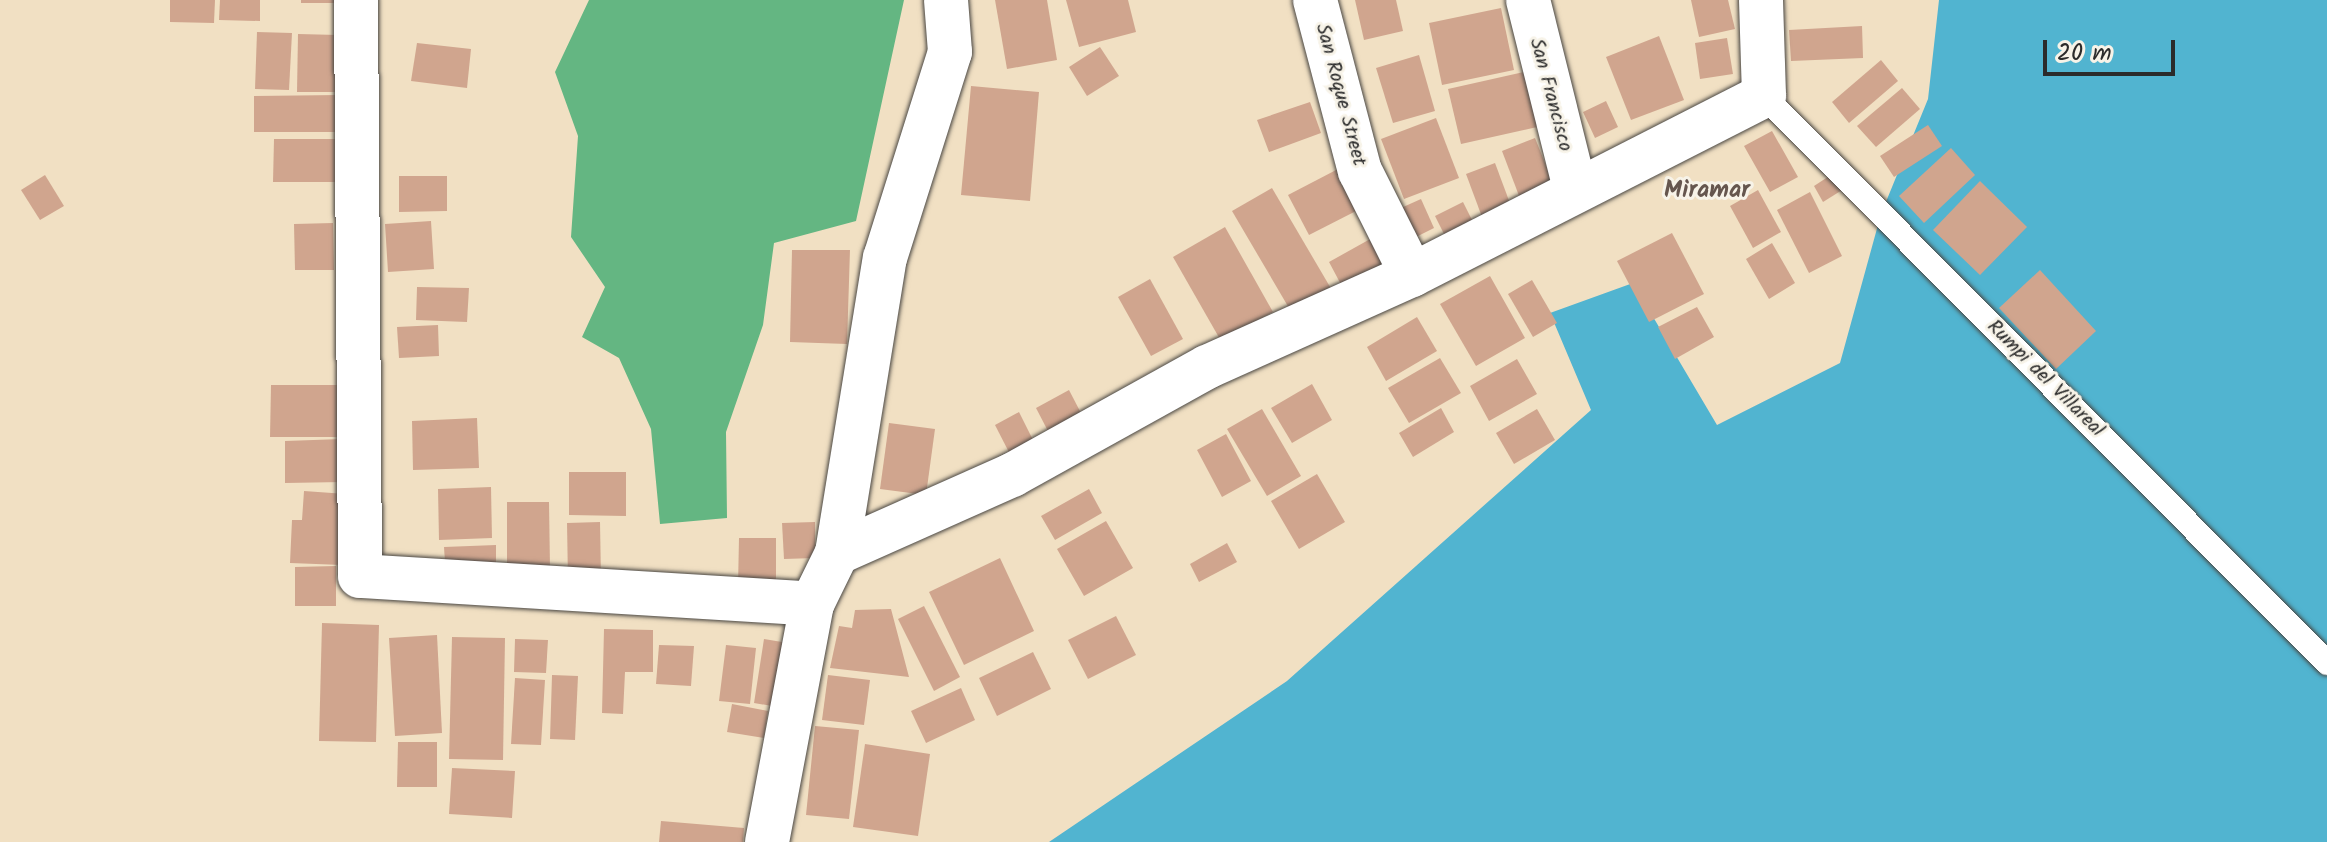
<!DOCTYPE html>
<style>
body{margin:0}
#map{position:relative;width:2327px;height:842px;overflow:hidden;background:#f1e0c3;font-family:Kalam,sans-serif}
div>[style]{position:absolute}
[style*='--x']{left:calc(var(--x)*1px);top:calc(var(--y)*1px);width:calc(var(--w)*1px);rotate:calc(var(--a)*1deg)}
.forest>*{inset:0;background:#64b682}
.water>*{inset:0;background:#51b4d0}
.building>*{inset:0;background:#d0a58e}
.roads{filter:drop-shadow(0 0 2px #494642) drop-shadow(0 0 2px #494642)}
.service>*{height:24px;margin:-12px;padding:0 12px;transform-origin:12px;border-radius:12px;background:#fff}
.minor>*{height:44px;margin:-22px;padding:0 22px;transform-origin:22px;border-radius:22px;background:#fff}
.tertiary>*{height:44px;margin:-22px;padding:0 22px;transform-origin:22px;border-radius:22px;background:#fff}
span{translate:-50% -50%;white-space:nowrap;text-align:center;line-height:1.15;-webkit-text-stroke:6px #f7f3e8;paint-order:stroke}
.street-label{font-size:20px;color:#2b2b2b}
.quarter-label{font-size:24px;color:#65564e;font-weight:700}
.scale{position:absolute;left:2043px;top:40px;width:132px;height:36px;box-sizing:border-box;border:4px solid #2b2b2b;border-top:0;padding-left:10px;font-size:24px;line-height:28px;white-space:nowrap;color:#2b2b2b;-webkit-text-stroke:6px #f7f3e8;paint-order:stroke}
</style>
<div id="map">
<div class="forest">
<i style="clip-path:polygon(589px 0,904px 0,856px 221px,774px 243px,763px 325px,726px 432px,727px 518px,660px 524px,651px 429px,619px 358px,582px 337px,605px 287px,571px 237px,578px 136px,555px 72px)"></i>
</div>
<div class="water">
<i style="clip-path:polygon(1939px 0,2327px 0,2327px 842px,1049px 842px,1287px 681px,1591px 410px,1550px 313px,1633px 283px,1717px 425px,1840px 363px,1881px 214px,1928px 99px)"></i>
</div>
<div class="building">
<i style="clip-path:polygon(170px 0,215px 0,214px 23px,170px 22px)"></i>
<i style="clip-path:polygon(220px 0,260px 0,260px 21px,219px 20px)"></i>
<i style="clip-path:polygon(301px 0,344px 0,344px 3px,301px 3px)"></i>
<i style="clip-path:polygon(995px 0,1047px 0,1057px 60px,1007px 69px)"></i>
<i style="clip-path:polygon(1066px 0,1128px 0,1136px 32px,1079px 47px)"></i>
<i style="clip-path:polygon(1355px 0,1396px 0,1403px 31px,1364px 40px)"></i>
<i style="clip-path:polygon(1691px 0,1728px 0,1735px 29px,1699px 37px)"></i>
<i style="clip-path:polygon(1501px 8px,1514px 70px,1442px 85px,1429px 23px)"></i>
<i style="clip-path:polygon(1862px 26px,1863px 58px,1791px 61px,1789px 30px)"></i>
<i style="clip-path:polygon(257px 32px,292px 33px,289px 90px,255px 89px)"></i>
<i style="clip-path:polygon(298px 34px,338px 35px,337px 92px,297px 92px)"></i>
<i style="clip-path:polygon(1659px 36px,1684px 100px,1631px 120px,1606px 57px)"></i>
<i style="clip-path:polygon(1727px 38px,1733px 74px,1700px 79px,1695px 43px)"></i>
<i style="clip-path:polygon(417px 43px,471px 49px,467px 88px,411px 81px)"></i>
<i style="clip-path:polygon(1100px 47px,1119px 76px,1087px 96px,1069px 67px)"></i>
<i style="clip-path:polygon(1419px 55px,1435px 111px,1393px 123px,1376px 68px)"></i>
<i style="clip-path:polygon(1881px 60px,1898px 81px,1849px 123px,1832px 102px)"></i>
<i style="clip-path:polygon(1533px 70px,1546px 125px,1461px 144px,1448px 89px)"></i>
<i style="clip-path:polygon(971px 86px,1039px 92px,1030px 201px,961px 195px)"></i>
<i style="clip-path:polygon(1902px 88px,1920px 109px,1876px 147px,1857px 126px)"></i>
<i style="clip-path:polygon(339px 95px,339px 132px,254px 132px,254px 96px)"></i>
<i style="clip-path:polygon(1606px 101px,1618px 127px,1595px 138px,1583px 112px)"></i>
<i style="clip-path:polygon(1310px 102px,1321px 133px,1269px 152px,1257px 120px)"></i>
<i style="clip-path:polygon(1436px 118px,1459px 178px,1404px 199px,1381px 139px)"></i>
<i style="clip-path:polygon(1928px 125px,1942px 146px,1894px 177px,1880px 156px)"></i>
<i style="clip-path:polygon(1772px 131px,1798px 177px,1770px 192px,1744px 146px)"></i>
<i style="clip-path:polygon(1535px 138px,1555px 188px,1521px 201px,1502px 151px)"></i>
<i style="clip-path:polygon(274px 139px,338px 139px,338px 182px,273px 182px)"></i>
<i style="clip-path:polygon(1951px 148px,1975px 175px,1924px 223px,1899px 196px)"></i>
<i style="clip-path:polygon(1495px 163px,1511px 206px,1482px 217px,1466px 174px)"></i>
<i style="clip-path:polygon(1338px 169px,1358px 210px,1309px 235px,1288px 195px)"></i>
<i style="clip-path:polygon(1837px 171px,1847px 187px,1823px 202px,1814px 186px)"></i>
<i style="clip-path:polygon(45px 175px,64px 206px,40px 220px,21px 190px)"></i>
<i style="clip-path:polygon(399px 176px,447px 176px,447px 211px,399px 212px)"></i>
<i style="clip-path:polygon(1980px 181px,2027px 227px,1980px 275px,1933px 230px)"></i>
<i style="clip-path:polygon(1272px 188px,1336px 297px,1296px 320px,1232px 211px)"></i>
<i style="clip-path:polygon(1758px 190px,1781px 232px,1753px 248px,1730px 206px)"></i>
<i style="clip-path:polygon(1810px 192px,1842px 256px,1809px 273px,1777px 210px)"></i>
<i style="clip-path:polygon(1421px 199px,1434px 228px,1406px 242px,1392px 212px)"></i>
<i style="clip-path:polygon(1463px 202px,1480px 236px,1452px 250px,1435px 216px)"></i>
<i style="clip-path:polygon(431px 221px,434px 269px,388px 272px,385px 224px)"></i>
<i style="clip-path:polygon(333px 223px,334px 270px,295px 270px,294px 224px)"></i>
<i style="clip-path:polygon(1225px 227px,1273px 312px,1221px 341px,1173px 257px)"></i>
<i style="clip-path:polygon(1672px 233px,1704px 294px,1649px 322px,1617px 261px)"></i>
<i style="clip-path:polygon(1372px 238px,1389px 271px,1346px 294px,1329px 262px)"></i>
<i style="clip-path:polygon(1772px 243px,1795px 283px,1769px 299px,1746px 259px)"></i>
<i style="clip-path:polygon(792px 250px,850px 250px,847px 344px,790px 342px)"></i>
<i style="clip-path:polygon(2040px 270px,2096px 331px,2056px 369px,1999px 308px)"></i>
<i style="clip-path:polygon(1490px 276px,1525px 338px,1476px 366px,1440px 304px)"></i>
<i style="clip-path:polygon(1150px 279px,1183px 339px,1151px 356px,1118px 297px)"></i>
<i style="clip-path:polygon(1532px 280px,1557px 323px,1533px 337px,1508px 294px)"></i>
<i style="clip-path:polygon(417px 287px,469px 288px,467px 322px,416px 320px)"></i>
<i style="clip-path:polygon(1697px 307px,1714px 337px,1675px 359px,1658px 327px)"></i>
<i style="clip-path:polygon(1417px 317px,1437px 351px,1386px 381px,1367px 347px)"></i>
<i style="clip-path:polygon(438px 325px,439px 356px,399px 358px,397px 327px)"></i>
<i style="clip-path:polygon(1440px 358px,1461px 393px,1409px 423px,1388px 388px)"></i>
<i style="clip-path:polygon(1517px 359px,1537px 394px,1489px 421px,1470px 386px)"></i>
<i style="clip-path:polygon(1312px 384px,1332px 420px,1292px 443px,1271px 408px)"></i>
<i style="clip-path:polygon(271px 385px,337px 385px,337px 437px,270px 437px)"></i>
<i style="clip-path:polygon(1069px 390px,1082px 415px,1049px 433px,1036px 408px)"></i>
<i style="clip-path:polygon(1441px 408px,1454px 432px,1413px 457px,1399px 433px)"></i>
<i style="clip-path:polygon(1262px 409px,1301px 476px,1267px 496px,1227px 429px)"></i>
<i style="clip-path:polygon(1537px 409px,1555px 440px,1514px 464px,1496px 433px)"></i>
<i style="clip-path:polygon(1019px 412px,1039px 452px,1015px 464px,995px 425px)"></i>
<i style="clip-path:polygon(477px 418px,479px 468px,413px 470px,412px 421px)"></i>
<i style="clip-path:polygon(889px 423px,935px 429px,926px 495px,880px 489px)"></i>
<i style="clip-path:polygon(1226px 434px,1251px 481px,1222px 497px,1197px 450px)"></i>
<i style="clip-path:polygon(342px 439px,343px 482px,285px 483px,285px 441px)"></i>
<i style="clip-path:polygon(569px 472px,626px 472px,626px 516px,569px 515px)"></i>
<i style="clip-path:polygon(1317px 474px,1345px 522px,1299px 549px,1271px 501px)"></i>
<i style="clip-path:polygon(491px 487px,492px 538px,439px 540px,438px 489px)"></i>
<i style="clip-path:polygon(1089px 489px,1102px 513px,1055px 540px,1041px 516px)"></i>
<i style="clip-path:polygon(304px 491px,346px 494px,342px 565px,290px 563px,292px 520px,302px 520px)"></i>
<i style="clip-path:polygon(507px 502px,549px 502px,550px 568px,507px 568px)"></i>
<i style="clip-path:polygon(1106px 521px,1133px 568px,1084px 596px,1057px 549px)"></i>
<i style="clip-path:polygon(600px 522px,601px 580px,568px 581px,567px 523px)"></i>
<i style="clip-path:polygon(815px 522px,815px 558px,784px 559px,782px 523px)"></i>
<i style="clip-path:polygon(739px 538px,776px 538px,776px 586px,738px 586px)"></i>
<i style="clip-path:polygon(1227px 543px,1237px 562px,1199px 582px,1190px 564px)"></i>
<i style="clip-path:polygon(496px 545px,496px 575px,446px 577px,444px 547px)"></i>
<i style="clip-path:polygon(1000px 558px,1034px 631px,964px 665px,929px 592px)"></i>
<i style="clip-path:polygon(336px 566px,336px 606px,295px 606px,295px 567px)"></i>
<i style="clip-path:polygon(924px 606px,960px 677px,934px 691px,898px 619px)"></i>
<i style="clip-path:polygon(891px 609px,909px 677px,830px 668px,839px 626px,852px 628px,855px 610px)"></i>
<i style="clip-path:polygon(1116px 616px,1136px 655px,1088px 679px,1068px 640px)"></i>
<i style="clip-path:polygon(322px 623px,379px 625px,376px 742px,319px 741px)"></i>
<i style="clip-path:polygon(604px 629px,653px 630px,653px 672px,625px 672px,623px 714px,602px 713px)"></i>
<i style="clip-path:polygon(437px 635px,442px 733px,395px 736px,389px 638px)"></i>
<i style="clip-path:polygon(452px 637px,505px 638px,503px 760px,449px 759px)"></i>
<i style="clip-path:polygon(515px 639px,548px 640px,546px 673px,514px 672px)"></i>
<i style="clip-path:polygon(764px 639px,800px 645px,790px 709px,754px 703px)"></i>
<i style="clip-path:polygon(659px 645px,694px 646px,691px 686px,656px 684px)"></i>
<i style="clip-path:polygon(726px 645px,756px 648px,750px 704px,719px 701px)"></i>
<i style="clip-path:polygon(1033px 652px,1051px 689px,997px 716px,979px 678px)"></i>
<i style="clip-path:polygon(552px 675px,578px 676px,575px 740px,550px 739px)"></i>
<i style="clip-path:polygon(828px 675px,870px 680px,864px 725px,822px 720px)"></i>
<i style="clip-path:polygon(515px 678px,545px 680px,541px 745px,511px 744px)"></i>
<i style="clip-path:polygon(961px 688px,975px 720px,926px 743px,911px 711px)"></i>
<i style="clip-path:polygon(732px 704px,768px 711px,764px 738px,727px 732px)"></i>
<i style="clip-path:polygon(815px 726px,859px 730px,849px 819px,806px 815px)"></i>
<i style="clip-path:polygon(398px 742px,437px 742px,437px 787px,397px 787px)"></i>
<i style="clip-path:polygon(865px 744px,930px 754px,918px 836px,853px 827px)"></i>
<i style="clip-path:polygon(452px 768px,515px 771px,512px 818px,449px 814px)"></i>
<i style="clip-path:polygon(661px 821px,744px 828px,743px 842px,659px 842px)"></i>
</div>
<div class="roads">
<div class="service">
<i style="--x:1764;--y:96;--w:799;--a:45.2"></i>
</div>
<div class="minor">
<i style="--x:356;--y:0;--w:576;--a:89.6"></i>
<i style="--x:360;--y:576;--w:453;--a:3.5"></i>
<i style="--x:1315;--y:0;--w:177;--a:75.3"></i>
<i style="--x:1360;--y:171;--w:116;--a:63.4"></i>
<i style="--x:1528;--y:0;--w:195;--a:76"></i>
<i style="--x:837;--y:553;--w:299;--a:-80.8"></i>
<i style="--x:885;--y:258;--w:216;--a:-72.5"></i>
<i style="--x:950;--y:52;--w:52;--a:-94.4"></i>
</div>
<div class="tertiary">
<i style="--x:767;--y:842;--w:242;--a:-79.3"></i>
<i style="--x:812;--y:604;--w:57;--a:-63.9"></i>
<i style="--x:837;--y:553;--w:192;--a:-24"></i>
<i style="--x:1012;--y:475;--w:223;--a:-29"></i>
<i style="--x:1207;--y:367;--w:225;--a:-24.2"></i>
<i style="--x:1412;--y:275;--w:395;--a:-27"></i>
<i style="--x:1764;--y:96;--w:96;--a:-91.8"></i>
</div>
</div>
<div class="street-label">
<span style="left:1340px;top:95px;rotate:75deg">San Roque Street</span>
<span style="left:1550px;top:95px;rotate:75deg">San Francisco</span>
<span style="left:2045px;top:379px;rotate:45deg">Rumpi del Villareal</span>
</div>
<div class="quarter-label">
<span style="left:1707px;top:191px">Miramar</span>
</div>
<div class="scale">20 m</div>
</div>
